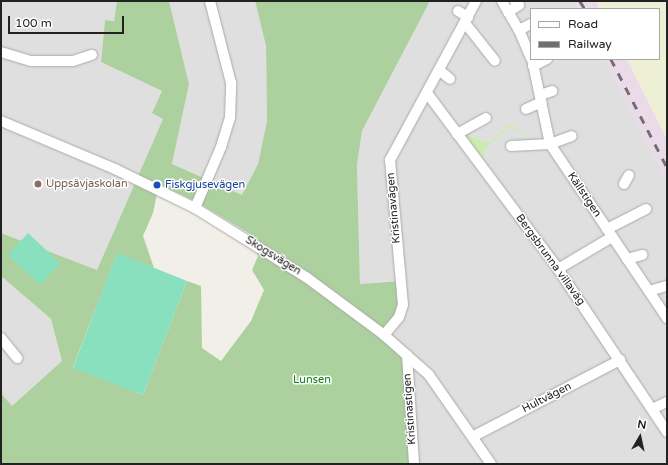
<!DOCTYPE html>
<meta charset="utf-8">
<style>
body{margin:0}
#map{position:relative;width:668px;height:465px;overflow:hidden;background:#f2efe9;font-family:"Varela Round",sans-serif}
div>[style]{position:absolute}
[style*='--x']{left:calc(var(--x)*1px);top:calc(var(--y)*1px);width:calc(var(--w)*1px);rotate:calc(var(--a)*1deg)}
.residential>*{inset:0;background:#e0dfdf}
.industrial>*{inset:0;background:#ebdbe8}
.farmland>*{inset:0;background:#eef0d5}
.grass>*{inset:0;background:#cdebb0}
.forest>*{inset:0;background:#add19e}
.pitch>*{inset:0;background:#88e0be}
.roads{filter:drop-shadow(0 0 1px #a9a9a9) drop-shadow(0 0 1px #a9a9a9)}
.minor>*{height:10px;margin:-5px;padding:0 5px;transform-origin:5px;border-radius:5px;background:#fff}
.rail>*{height:2.5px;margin-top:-1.25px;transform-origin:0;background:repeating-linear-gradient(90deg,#707070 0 8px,transparent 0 16px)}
.dots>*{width:11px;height:11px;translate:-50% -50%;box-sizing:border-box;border:2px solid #fff;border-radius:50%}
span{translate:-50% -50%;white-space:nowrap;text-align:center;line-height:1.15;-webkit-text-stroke:3px #fff;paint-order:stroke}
.education-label{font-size:11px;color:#785e54}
.left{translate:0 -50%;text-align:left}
.transit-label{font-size:11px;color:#164399}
.street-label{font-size:11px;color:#222}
.park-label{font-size:11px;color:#0c8416}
.frame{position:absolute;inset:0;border:2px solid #222;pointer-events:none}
.legend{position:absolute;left:530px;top:8px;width:130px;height:52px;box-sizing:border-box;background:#fff;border:1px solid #a7a7a7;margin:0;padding:5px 7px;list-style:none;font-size:12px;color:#222}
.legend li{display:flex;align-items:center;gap:8px;height:20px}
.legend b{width:20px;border:1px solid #a7a7a7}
.north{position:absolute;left:620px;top:417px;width:40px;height:40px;-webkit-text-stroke:3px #fff;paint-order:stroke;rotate:9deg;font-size:11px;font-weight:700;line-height:16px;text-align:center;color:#222}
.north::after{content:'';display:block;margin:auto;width:14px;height:18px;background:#222;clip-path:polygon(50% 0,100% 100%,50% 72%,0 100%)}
.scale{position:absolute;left:8px;top:16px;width:116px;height:18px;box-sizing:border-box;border:2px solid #222;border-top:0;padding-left:5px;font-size:12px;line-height:14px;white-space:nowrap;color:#222;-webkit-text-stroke:3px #fff;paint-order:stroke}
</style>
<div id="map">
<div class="residential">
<i style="clip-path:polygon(1px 1px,117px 1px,114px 21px,105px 20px,101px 62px,162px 91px,163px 119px,97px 270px,1px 233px)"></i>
<i style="clip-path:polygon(169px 1px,255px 1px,266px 46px,267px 121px,258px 164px,242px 196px,172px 164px,189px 84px)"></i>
<i style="clip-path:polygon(430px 1px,575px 1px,579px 9px,531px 9px,531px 59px,605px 59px,667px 181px,667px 464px,414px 464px,384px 335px,400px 281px,360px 284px,357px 165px,362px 131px)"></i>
<i style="clip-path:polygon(1px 276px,51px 319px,63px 361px,12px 406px,1px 393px)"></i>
</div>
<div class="industrial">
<i style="clip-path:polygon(575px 1px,596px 1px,600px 9px,579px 9px)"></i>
<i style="clip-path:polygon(605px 59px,627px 59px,667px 139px,667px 181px)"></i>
</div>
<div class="farmland">
<i style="clip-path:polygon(596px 1px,667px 1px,667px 139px,627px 59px,659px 59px,659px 9px,600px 9px)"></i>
</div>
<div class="grass">
<i style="clip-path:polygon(510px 123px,535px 143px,510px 126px,483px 151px,484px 161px,464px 134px,489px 143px)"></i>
</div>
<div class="forest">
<i style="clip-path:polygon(evenodd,117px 1px,169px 1px,189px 84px,172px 164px,242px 195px,258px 164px,267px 121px,266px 46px,255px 1px,430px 1px,362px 131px,357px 165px,360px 284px,401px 281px,403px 305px,384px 335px,407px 355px,414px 464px,1px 464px,1px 393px,12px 406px,62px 361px,51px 319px,1px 276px,1px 233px,97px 270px,163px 119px,152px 113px,162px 91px,101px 62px,105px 20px,114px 21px,117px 1px,159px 184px,197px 202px,250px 234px,258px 256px,252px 270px,264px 290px,251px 321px,221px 361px,202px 348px,201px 286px,187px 281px,143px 395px,73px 367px,117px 254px,154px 268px,143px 236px,153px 213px,159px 184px)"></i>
</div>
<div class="pitch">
<i style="clip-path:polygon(28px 233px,60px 263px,40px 285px,8px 255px)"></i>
<i style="clip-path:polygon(117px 253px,187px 281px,143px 395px,73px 368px)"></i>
</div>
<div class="roads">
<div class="minor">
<i style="--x:502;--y:1;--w:34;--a:60"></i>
<i style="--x:519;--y:30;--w:30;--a:67"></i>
<i style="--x:458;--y:11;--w:12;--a:31"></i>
<i style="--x:508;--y:12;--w:13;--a:-32"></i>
<i style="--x:519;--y:5;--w:6;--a:-135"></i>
<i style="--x:465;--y:23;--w:48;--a:51.7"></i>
<i style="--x:519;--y:30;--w:13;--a:-27"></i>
<i style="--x:1;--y:52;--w:31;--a:17"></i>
<i style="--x:31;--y:61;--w:42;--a:0"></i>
<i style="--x:73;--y:61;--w:20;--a:-18"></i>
<i style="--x:532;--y:59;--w:87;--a:78"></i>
<i style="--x:550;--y:144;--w:210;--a:56.1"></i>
<i style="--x:533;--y:66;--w:16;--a:-27"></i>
<i style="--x:439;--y:70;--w:14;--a:39"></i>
<i style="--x:427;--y:93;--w:219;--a:53.3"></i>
<i style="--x:558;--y:269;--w:196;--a:56.2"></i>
<i style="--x:540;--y:95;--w:13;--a:-18"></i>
<i style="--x:526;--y:109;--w:17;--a:-24"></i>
<i style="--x:1;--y:121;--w:124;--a:22.8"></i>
<i style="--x:115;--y:169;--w:89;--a:26"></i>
<i style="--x:195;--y:208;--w:131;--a:31.9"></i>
<i style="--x:306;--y:277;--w:97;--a:36.6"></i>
<i style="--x:384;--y:335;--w:60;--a:41.6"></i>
<i style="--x:429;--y:375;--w:108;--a:55.1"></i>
<i style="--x:457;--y:134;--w:33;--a:-29"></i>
<i style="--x:511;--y:146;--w:39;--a:-3"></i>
<i style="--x:550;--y:144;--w:23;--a:-20"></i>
<i style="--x:624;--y:184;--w:10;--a:-61"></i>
<i style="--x:195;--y:208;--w:66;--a:-66.9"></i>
<i style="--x:221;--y:147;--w:30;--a:-73"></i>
<i style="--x:230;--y:118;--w:35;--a:-88"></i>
<i style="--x:231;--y:83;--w:85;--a:-104.4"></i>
<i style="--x:607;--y:229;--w:44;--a:-27.1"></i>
<i style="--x:627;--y:259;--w:16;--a:-15"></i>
<i style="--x:558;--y:269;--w:63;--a:-30.7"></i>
<i style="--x:649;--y:291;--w:19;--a:-16"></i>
<i style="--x:384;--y:335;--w:23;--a:-50"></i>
<i style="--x:399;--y:317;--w:13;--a:-72"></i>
<i style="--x:403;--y:305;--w:146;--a:-95.1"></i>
<i style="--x:390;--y:160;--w:181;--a:-61.6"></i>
<i style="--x:1;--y:338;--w:26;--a:51"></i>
<i style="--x:407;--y:355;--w:109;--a:86.3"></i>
<i style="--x:652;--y:409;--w:17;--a:-25"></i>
<i style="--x:474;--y:436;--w:165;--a:-27.5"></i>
</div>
</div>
<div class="rail">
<i style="--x:580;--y:1;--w:9;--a:58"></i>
<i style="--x:611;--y:59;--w:122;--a:62.6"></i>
</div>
<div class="dots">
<i style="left:38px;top:184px;background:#8d6e63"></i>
<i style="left:157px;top:185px;background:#1a4fb4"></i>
</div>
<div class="education-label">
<span class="left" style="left:46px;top:184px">Uppsävjaskolan</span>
</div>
<div class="transit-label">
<span class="left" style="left:165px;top:185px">Fiskgjusevägen</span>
</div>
<div class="street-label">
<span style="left:584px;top:195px;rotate:56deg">Källstigen</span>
<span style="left:394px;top:208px;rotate:-95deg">Kristinavägen</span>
<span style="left:273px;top:256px;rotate:32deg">Skogsvägen</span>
<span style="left:550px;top:260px;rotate:54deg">Bergsbrunna villaväg</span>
<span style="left:547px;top:398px;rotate:-27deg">Hultvägen</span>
<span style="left:410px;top:409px;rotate:-94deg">Kristinastigen</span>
</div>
<div class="park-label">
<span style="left:312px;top:380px">Lunsen</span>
</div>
<div class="frame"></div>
<ul class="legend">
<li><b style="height:5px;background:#fff"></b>Road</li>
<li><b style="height:5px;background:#707070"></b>Railway</li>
</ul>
<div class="north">N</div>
<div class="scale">100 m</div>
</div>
